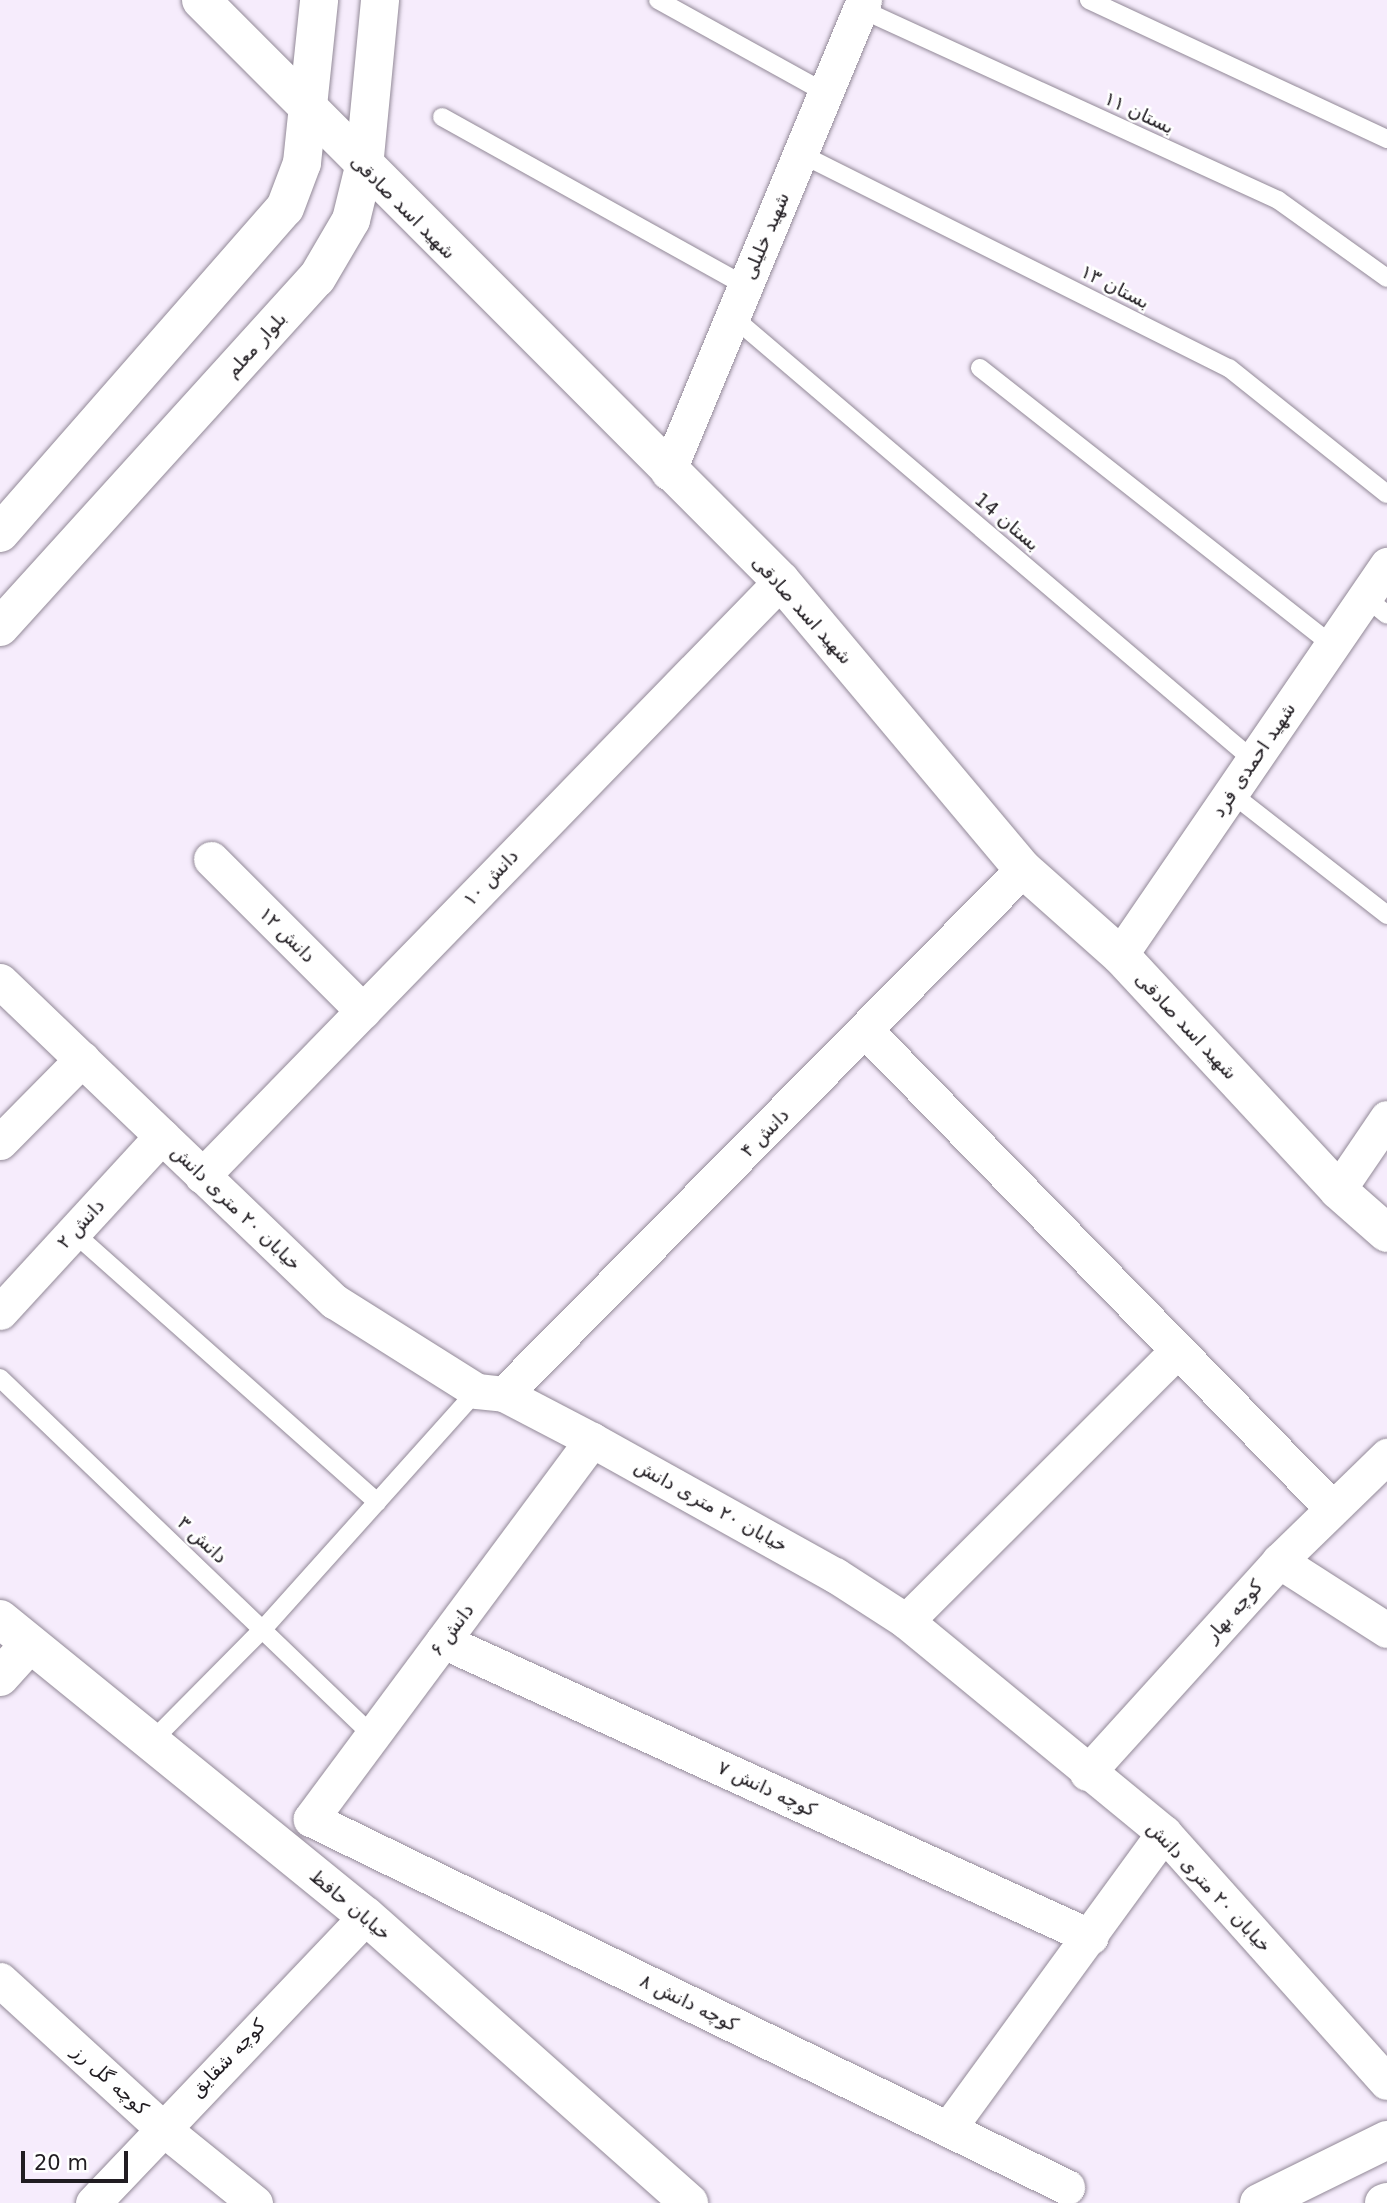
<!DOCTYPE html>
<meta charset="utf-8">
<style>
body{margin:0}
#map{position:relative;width:1387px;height:2203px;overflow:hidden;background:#f6ecfc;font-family:"DejaVu Sans","Noto Sans Arabic",sans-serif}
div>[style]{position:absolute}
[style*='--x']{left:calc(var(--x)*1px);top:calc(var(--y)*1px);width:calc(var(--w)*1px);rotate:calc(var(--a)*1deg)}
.roads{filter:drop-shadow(0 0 2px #928997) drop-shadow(0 0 2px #928997)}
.lane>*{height:18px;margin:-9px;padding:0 9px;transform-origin:9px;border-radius:9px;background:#fff}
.street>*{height:35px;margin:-17.5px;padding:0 17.5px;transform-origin:17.5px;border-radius:17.5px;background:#fff}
.secondary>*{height:38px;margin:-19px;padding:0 19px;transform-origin:19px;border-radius:19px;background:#fff}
span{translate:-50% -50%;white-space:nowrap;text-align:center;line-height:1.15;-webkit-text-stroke:5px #fff;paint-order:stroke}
.street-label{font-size:19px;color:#211d22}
.scale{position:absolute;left:21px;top:2151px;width:107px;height:32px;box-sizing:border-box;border:4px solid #211d22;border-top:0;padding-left:9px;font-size:21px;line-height:24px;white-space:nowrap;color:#211d22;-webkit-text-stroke:5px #fff;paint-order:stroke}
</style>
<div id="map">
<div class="roads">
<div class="lane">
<i style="--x:658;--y:0;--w:192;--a:29"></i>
<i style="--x:1089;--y:0;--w:329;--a:25"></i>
<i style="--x:861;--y:9;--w:459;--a:24.6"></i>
<i style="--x:1278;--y:200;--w:134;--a:35.6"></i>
<i style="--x:442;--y:117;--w:348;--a:29.1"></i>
<i style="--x:801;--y:154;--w:479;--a:26.6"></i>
<i style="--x:1229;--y:368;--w:202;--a:38.6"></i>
<i style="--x:733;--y:317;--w:683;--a:40.43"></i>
<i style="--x:980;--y:368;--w:448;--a:38.2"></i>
<i style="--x:1365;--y:597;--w:28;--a:39"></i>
<i style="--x:1231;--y:793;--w:198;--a:38"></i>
<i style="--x:73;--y:1232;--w:407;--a:41.6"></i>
<i style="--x:0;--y:1378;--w:517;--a:43.82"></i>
<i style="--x:150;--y:1743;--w:162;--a:-45.3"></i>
<i style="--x:264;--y:1628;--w:319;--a:-48.1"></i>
</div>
<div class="street">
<i style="--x:668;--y:472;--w:511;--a:-67.45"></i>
<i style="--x:211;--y:859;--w:215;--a:45"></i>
<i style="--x:1120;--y:955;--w:473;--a:-55.6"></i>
<i style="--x:0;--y:981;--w:463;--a:43.8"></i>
<i style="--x:334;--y:1301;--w:169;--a:32.2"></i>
<i style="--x:477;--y:1391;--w:27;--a:6"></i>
<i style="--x:504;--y:1394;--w:99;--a:27.6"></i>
<i style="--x:592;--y:1440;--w:278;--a:29.1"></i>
<i style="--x:835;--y:1575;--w:85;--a:32.9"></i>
<i style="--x:906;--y:1621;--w:334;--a:39.4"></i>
<i style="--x:1164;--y:1833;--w:334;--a:48.2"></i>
<i style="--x:867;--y:1032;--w:665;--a:45.67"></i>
<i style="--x:0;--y:1142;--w:117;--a:-45.3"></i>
<i style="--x:202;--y:1176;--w:830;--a:-45.78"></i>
<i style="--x:1338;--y:1190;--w:87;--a:-55.8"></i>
<i style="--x:0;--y:1312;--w:239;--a:-47.4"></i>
<i style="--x:504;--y:1394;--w:738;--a:-45.33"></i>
<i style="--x:592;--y:1440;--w:472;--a:126.6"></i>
<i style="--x:311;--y:1819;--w:841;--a:25.96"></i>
<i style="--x:1279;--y:1561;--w:128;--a:32.6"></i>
<i style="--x:906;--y:1621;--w:381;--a:-44.9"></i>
<i style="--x:443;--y:1641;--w:712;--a:24.55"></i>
<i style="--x:1087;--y:1773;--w:286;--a:-47.8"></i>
<i style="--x:1279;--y:1561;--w:151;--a:-44.2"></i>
<i style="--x:0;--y:1980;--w:218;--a:42.4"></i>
<i style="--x:161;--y:2127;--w:121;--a:39"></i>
<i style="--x:948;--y:2129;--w:366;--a:-53.9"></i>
<i style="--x:93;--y:2203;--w:396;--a:-46.4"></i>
</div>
<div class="secondary">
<i style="--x:201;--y:0;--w:821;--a:45.05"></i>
<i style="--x:781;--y:581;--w:376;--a:50"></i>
<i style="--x:1023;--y:869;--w:130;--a:41.6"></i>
<i style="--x:1120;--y:955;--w:321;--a:47.1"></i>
<i style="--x:1338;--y:1190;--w:65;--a:41.3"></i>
<i style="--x:0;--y:533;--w:432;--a:-48.8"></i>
<i style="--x:285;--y:208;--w:48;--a:-69.3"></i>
<i style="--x:302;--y:163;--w:164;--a:-84"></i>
<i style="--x:0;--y:627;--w:471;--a:-47.8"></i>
<i style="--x:317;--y:278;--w:67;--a:-59.6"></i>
<i style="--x:351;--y:220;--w:55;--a:-76.2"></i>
<i style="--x:364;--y:167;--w:168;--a:-84.5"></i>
<i style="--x:0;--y:1619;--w:471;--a:39.1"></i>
<i style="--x:366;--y:1916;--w:432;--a:41.6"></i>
<i style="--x:0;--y:1677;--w:42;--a:-47.9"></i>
<i style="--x:1259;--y:2203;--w:143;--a:-26.2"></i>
<i style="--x:1384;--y:2203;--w:3;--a:-18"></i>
</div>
</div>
<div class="street-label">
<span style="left:1139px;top:113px;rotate:25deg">بستان ۱۱</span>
<span style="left:403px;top:207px;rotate:45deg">شهید اسد صادقی</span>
<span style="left:766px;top:236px;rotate:-67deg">شهید خلیلی</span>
<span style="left:1115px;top:287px;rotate:27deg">بستان ۱۳</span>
<span style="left:256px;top:345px;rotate:-48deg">بلوار معلم</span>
<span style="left:1007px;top:522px;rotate:40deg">بستان 14</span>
<span style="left:802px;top:610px;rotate:48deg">شهید اسد صادقی</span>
<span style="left:1254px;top:760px;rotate:-56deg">شهید احمدی فرد</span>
<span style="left:491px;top:878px;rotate:-46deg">دانش ۱۰</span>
<span style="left:287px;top:935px;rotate:45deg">دانش ۱۲</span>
<span style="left:1186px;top:1026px;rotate:47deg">شهید اسد صادقی</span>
<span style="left:765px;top:1133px;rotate:-45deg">دانش ۴</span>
<span style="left:236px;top:1208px;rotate:44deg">خیابان ۲۰ متری دانش</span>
<span style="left:81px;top:1224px;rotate:-47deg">دانش ۲</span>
<span style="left:711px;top:1506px;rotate:29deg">خیابان ۲۰ متری دانش</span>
<span style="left:202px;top:1540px;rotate:43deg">دانش ۳</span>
<span style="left:1234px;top:1611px;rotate:-48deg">کوچه بهار</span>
<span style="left:452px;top:1630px;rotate:-53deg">دانش ۶</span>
<span style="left:767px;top:1789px;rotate:25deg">کوچه دانش ۷</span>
<span style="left:1209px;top:1887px;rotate:47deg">خیابان ۲۰ متری دانش</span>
<span style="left:350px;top:1905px;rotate:40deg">خیابان حافظ</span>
<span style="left:689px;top:2003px;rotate:26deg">کوچه دانش ۸</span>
<span style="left:228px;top:2058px;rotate:-46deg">کوچه شقایق</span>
<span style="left:110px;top:2080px;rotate:42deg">کوچه گل رز</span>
</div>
<div class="scale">20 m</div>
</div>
